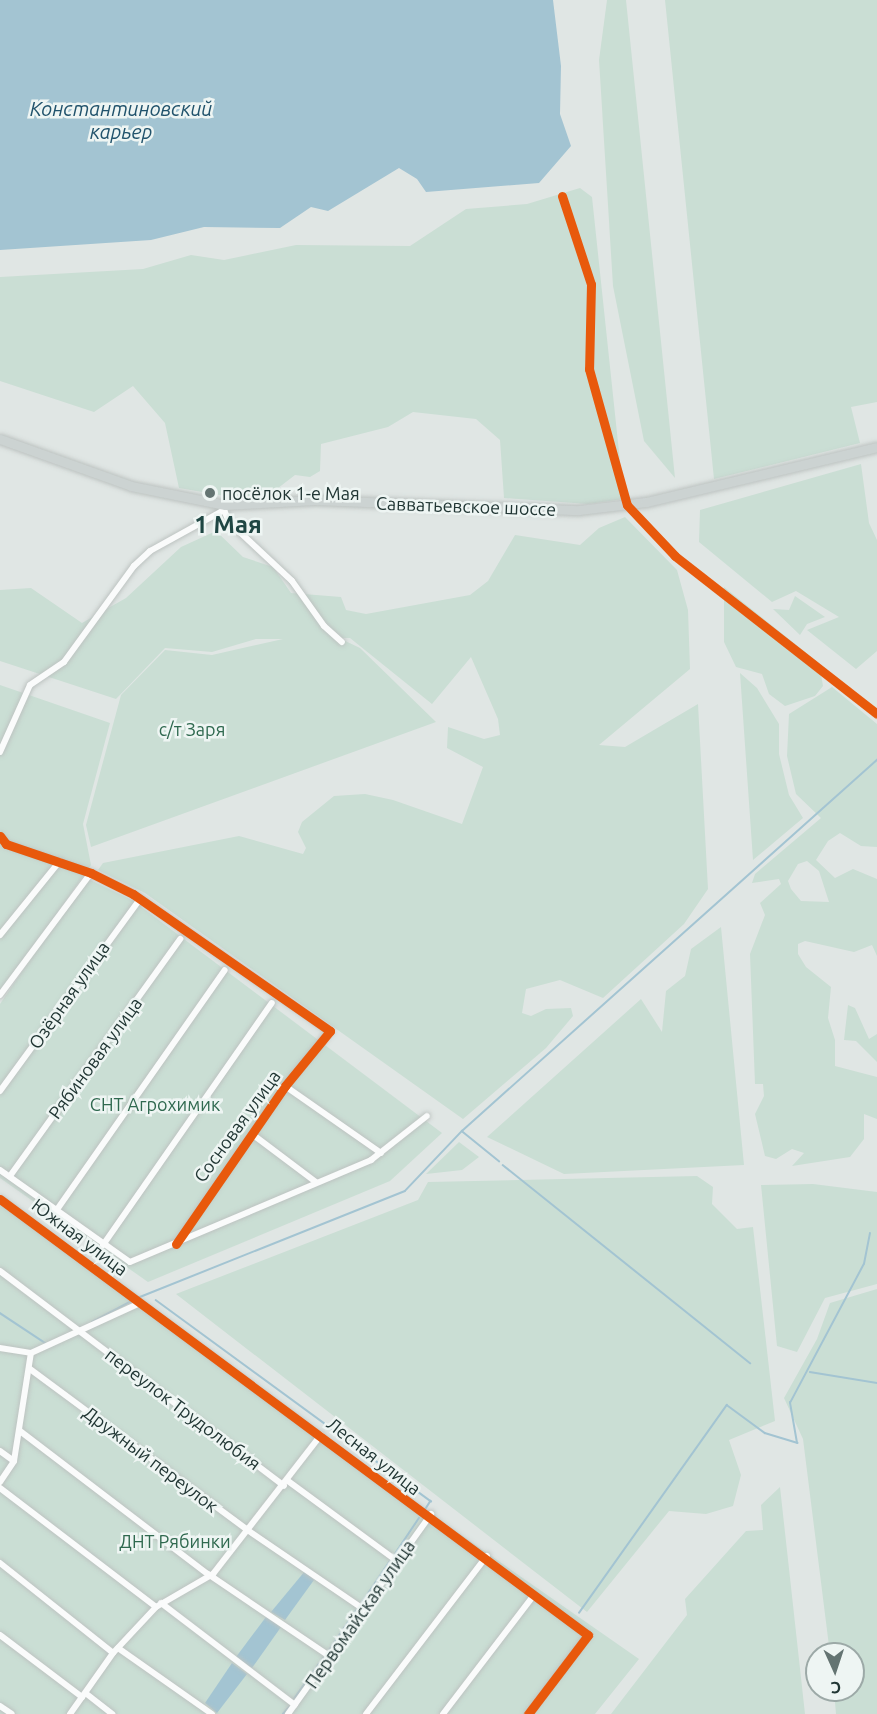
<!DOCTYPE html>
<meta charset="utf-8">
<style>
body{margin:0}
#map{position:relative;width:877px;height:1714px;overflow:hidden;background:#e0e6e4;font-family:Ubuntu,sans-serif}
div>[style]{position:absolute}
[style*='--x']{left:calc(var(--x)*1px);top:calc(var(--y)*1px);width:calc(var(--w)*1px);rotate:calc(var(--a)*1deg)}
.green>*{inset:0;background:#caded4}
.water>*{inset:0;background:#a3c4d2}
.stream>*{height:1.5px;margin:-0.75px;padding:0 0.75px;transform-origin:0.75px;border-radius:0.75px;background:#a3c4d2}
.roads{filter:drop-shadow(0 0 2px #bdc3c1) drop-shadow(0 0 2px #bdc3c1)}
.minor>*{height:6px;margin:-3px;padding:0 3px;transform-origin:3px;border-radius:3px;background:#fafbfb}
.primary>*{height:9px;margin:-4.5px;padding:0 4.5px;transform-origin:4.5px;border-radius:4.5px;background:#ccd3d2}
.cycleway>*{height:9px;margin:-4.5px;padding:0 4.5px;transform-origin:4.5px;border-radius:4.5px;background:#e8590c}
.dots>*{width:16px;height:16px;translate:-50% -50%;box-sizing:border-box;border:3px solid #eef5f3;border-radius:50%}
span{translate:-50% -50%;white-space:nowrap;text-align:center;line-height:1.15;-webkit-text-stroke:5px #eef5f3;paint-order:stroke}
.poi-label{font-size:18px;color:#213634}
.left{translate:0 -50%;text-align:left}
.street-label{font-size:18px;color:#213634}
.park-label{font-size:18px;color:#2f694f}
.water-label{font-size:20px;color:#21536c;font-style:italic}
.district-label{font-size:24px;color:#1f4643;font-weight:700}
.north{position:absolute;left:805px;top:1642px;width:60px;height:60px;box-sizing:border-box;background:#eef5f3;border:2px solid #9ca9a7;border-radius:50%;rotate:177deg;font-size:16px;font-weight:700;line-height:24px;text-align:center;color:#213634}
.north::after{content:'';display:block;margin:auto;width:21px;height:27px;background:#647472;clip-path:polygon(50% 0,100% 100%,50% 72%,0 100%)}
</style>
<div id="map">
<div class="green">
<i style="clip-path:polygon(607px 0,626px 0,675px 478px,644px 441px,613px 286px,599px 60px)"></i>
<i style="clip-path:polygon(665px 0,877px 0,877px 402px,851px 407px,860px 443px,714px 479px)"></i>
<i style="clip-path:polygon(580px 188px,592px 197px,624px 499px,588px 504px,504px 498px,500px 440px,476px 419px,413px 412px,388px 427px,321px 444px,320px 471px,310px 477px,295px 475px,269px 495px,231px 497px,179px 488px,165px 423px,133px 386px,94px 412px,0 381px,0 277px,143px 269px,191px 255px,224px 260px,296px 245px,410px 246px,466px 209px,527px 204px)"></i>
<i style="clip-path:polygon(861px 464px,869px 523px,877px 540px,877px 651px,856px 669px,807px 630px,839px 617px,796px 591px,772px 602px,699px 542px,700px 510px)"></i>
<i style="clip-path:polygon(625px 517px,677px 570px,688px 610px,690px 669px,599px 745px,625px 747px,698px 704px,708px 889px,684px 924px,603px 998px,560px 980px,526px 989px,522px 1013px,531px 1016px,546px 1009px,571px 1008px,573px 1016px,546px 1048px,463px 1119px,145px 893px,98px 870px,103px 863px,239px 836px,303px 854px,306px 848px,298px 832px,302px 822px,334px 796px,365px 794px,393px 800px,462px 824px,483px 767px,447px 748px,448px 727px,484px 739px,500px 735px,498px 719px,471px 657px,432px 704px,350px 638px,339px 638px,360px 648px,436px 722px,91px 847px,86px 825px,121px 695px,165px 650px,212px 655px,283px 639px,256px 639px,212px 652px,165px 648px,116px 699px,0 661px,0 590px,31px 588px,82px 623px,126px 598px,181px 547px,216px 531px,243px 557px,273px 567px,291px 593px,341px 597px,346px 610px,366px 614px,470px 595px,488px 581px,515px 535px,580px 545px,599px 528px)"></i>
<i style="clip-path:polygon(724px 587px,819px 663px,823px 686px,815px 696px,785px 706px,769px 694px,762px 674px,736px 667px,724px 642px)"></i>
<i style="clip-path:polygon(795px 596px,825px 617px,807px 624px,800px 635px,773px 609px,789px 610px)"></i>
<i style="clip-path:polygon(740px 673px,757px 688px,779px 724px,779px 754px,789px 795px,803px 818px,753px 860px)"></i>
<i style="clip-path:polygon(0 685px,110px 723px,83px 824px,91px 865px,0 994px)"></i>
<i style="clip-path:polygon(evenodd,832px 687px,877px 724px,877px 847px,861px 846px,840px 833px,828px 841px,816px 860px,835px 878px,853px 869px,877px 879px,877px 956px,872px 945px,854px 952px,805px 941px,798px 944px,798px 954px,806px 967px,831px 987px,828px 1018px,835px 1040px,835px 1066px,877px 1077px,877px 1119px,864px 1114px,864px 1139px,850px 1157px,792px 1166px,804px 1153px,792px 1149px,776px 1159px,765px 1156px,755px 1114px,764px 1096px,763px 1084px,755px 1084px,750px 954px,765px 915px,760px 903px,781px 884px,779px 879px,752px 883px,755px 874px,821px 818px,796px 794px,787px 756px,789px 714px,832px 687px,807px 861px,819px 871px,829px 902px,801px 901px,791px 889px,788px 881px,798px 864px,807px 861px)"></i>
<i style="clip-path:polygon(86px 878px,132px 900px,442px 1133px,390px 1181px,148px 1282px,0 1178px,0 1004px)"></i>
<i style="clip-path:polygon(721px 927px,744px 1165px,564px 1174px,487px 1137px,641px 999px,662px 1032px,666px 991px,685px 976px,691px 949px)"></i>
<i style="clip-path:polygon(848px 1005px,855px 1008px,869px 1039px,877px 1034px,877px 1062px,856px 1041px,844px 1040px)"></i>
<i style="clip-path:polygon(459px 1142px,479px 1157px,462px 1170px,426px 1174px)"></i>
<i style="clip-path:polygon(697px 1176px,713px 1187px,712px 1204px,737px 1229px,753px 1227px,775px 1421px,729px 1440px,741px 1475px,733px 1506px,706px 1514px,669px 1511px,587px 1612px,176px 1294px,418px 1200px,428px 1182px)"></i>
<i style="clip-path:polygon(813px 1184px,877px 1192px,877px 1284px,825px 1298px,797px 1352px,777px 1346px,761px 1185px)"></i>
<i style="clip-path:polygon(0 1198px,431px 1514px,639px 1659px,595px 1714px,0 1714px)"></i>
<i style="clip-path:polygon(877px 1289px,877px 1714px,836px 1714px,834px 1690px,853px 1690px,853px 1654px,830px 1654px,803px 1439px,784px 1398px,817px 1339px,830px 1303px)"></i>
<i style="clip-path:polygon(780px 1487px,805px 1714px,611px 1714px,687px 1615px,685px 1599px,746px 1531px,763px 1530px,761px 1505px)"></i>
</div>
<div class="water">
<i style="clip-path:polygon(0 0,553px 0,561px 66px,560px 114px,571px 146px,539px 183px,426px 192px,417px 179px,399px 168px,328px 211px,311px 207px,280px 228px,204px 227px,151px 240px,0 250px)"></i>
<i style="clip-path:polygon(305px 1571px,314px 1580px,285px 1620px,271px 1612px)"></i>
<i style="clip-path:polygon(266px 1617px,281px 1627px,252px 1668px,236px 1657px)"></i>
<i style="clip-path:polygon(232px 1663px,247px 1674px,217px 1713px,205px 1703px)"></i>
</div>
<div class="stream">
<i style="--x:462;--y:1131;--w:48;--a:39"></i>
<i style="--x:503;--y:1165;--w:317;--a:38.7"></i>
<i style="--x:140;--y:1297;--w:285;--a:-21.8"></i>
<i style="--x:405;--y:1191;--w:83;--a:-46.5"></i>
<i style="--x:462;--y:1131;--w:557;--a:-41.8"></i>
<i style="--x:156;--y:1300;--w:341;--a:36.2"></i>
<i style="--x:431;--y:1501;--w:13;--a:122"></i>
<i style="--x:0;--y:1313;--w:56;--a:33.4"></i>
<i style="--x:92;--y:1322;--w:43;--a:-27.8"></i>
<i style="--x:810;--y:1372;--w:68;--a:9.3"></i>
<i style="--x:395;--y:1554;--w:43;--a:-56.3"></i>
<i style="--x:361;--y:1604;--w:52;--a:-56"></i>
<i style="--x:579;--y:1613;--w:255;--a:-54.6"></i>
<i style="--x:727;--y:1405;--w:47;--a:36.4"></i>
<i style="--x:765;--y:1433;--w:34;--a:17"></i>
<i style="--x:797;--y:1443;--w:41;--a:-99.9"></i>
<i style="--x:790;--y:1403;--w:157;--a:-62"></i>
<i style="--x:864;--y:1264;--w:31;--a:-79"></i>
<i style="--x:328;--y:1652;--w:52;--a:-56"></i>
<i style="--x:294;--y:1699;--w:52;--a:-54.5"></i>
<i style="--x:283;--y:1714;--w:11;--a:-49"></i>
</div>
<div class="roads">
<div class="minor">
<i style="--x:224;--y:510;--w:13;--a:67"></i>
<i style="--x:229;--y:522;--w:86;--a:43.1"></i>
<i style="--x:292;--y:581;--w:55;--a:54.6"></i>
<i style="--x:324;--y:626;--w:24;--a:42"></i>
<i style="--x:0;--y:752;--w:73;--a:-65.9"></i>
<i style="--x:30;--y:685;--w:41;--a:-34.1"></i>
<i style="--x:64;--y:662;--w:119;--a:-53.9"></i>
<i style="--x:134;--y:566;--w:22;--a:-43"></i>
<i style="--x:150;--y:551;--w:85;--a:-29"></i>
<i style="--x:224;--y:510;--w:5;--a:-79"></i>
<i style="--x:0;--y:836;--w:10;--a:53"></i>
<i style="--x:6;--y:844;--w:90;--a:18.8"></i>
<i style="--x:91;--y:873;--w:47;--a:26.6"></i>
<i style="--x:133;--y:894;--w:240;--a:34.8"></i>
<i style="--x:330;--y:1031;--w:71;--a:129.3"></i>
<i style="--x:285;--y:1086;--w:192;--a:124.6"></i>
<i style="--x:0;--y:935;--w:95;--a:-51"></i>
<i style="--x:0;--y:995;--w:152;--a:-53.3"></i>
<i style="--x:285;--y:1086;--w:117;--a:34.9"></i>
<i style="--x:0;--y:1091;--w:238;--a:-53.9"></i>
<i style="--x:252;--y:1134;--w:80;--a:36.9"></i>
<i style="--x:0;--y:1170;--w:159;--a:35.3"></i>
<i style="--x:130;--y:1262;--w:262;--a:-22.9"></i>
<i style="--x:371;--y:1160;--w:71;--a:-38.2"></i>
<i style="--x:10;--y:1176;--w:292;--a:-54.3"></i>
<i style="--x:0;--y:1199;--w:732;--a:36.56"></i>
<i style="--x:588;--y:1635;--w:99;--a:127.2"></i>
<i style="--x:56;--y:1211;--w:294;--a:-55"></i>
<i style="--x:103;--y:1245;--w:295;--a:-55.1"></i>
<i style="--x:0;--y:1271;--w:356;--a:37.1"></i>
<i style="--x:0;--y:1348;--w:31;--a:9"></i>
<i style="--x:30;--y:1369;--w:269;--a:36.5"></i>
<i style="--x:246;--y:1529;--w:140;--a:34.3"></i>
<i style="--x:20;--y:1431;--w:236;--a:37.3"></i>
<i style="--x:208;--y:1574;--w:146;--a:34.1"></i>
<i style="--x:0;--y:1451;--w:17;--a:36"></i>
<i style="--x:288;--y:1481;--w:135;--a:36.3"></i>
<i style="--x:0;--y:1482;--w:25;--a:-56"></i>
<i style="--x:14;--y:1461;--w:109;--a:-81.1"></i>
<i style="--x:31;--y:1353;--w:120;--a:-24.6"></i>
<i style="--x:0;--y:1488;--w:196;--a:37.3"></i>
<i style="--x:0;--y:1563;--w:144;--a:38.5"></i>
<i style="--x:161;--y:1603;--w:168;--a:37.3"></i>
<i style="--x:0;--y:1635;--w:103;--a:37.1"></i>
<i style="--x:118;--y:1648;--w:115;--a:35.1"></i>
<i style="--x:88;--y:1695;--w:31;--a:38"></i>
<i style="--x:0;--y:1706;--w:14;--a:34"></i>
<i style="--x:70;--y:1714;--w:75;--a:-54.8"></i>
<i style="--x:113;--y:1653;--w:63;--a:-46.9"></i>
<i style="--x:156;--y:1607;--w:66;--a:-30.1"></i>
<i style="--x:213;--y:1574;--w:176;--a:-52.2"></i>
<i style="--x:288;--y:1714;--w:246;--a:-54.4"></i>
<i style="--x:366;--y:1714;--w:199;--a:-52.6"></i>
<i style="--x:443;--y:1714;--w:150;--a:-52.6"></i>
</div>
<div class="primary">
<i style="--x:0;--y:439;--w:139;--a:19.7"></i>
<i style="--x:131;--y:486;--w:96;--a:11.4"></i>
<i style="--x:225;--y:505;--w:90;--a:-3.2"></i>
<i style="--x:315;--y:500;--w:264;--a:2.2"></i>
<i style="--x:579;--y:510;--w:67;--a:-6.8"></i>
<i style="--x:646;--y:502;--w:237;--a:-13.4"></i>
</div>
</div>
<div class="cycleway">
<i style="--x:562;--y:196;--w:93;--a:71.8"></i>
<i style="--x:591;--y:284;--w:85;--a:91.3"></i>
<i style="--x:589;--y:369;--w:141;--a:74.4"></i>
<i style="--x:627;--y:505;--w:70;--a:46.7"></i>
<i style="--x:675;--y:556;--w:256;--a:38"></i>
<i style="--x:0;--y:836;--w:10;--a:53"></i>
<i style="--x:6;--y:844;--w:90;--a:18.8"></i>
<i style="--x:91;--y:873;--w:47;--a:26.6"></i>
<i style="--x:133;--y:894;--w:240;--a:34.8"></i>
<i style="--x:330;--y:1031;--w:71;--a:129.3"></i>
<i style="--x:285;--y:1086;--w:192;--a:124.6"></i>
<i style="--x:0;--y:1199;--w:732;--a:36.56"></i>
<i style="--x:588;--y:1635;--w:99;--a:127.2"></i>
</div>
<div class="dots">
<i style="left:210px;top:493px;background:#647472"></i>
</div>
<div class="poi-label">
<span class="left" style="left:222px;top:493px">посёлок 1-е Мая</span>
</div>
<div class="street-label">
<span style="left:466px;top:506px;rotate:2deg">Савватьевское шоссе</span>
<span style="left:69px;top:995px;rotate:-55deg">Озёрная улица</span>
<span style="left:95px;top:1058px;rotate:-54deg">Рябиновая улица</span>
<span style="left:237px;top:1126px;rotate:-54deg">Сосновая улица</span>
<span style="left:80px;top:1237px;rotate:37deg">Южная улица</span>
<span style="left:183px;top:1409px;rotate:37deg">переулок Трудолюбия</span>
<span style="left:374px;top:1456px;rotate:38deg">Лесная улица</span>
<span style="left:151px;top:1459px;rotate:37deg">Дружный переулок</span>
<span style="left:360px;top:1614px;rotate:-55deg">Первомайская улица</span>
</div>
<div class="park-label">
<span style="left:192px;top:729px">с/т Заря</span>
<span style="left:155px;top:1104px">СНТ Агрохимик</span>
<span style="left:175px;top:1541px">ДНТ Рябинки</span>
</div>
<div class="water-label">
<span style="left:121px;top:120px">Константиновский<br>карьер</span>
</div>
<div class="district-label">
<span style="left:228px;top:525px">1 Мая</span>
</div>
<div class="north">С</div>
</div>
